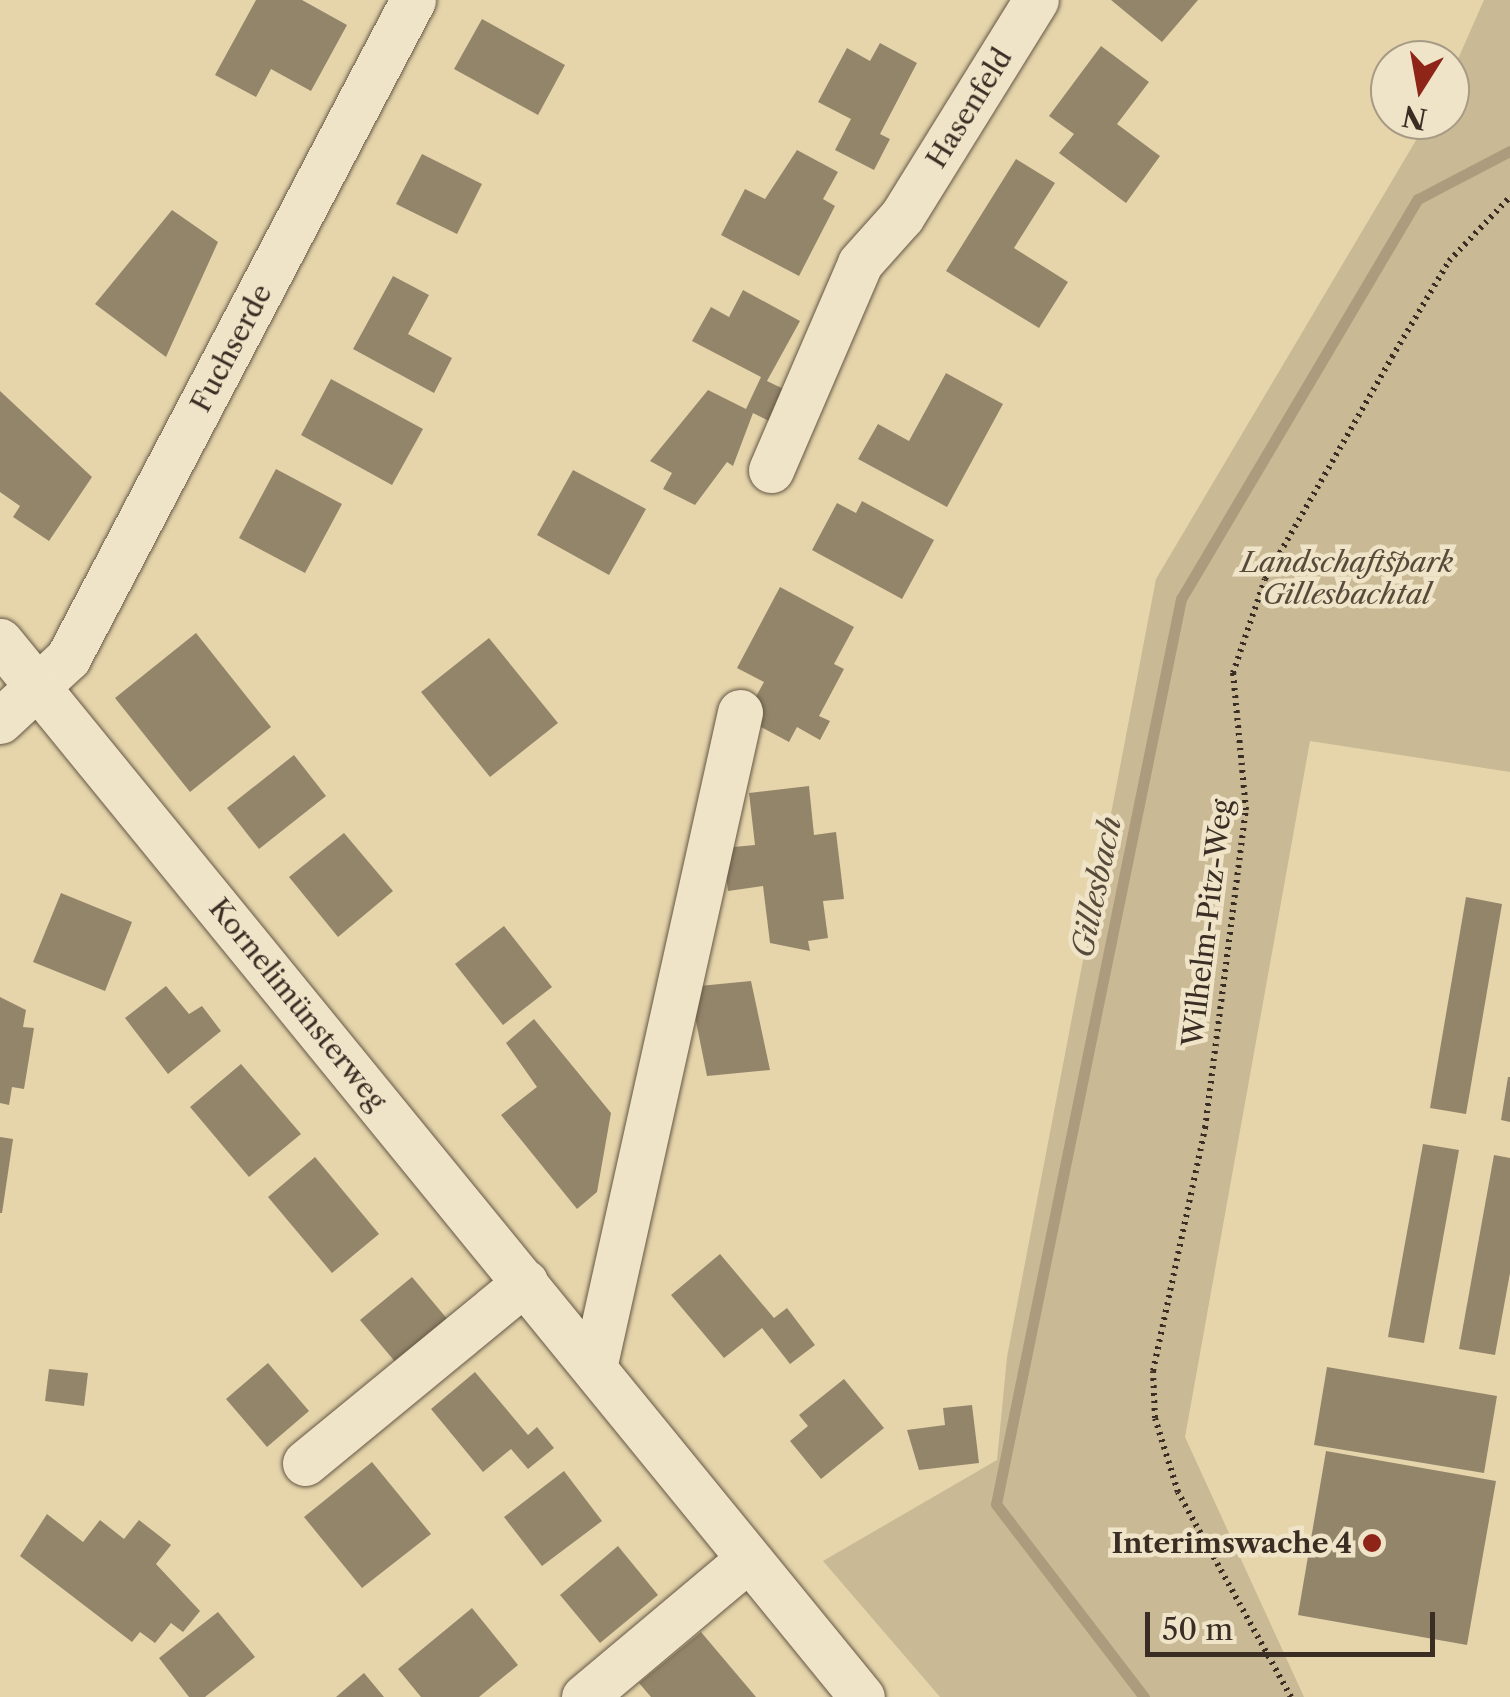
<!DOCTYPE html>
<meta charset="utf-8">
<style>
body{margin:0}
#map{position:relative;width:1510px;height:1697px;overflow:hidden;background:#e6d5ab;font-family:"Libre Caslon Text",serif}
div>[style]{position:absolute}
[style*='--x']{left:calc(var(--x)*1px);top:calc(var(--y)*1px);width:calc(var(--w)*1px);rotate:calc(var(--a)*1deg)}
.green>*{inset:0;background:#c9b994}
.stream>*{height:11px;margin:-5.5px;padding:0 5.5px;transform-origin:5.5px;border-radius:5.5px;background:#ac9c7d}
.building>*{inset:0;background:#93856a}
.path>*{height:6px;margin-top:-3px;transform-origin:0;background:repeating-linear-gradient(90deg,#3a2e24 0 2.5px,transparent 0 7.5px)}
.roads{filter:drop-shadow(0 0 2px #655846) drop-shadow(0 0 2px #655846)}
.minor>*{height:45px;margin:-22.5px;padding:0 22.5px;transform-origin:22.5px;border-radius:22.5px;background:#efe4c8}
.dots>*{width:28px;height:28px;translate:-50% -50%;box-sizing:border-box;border:5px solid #efe4c8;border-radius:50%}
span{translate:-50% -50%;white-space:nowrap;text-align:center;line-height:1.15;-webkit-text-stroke:9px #efe4c8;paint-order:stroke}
.street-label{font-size:28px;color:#3a2e24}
.park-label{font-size:28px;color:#574a3a;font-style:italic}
.poi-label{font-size:28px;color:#3a2e24;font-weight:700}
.right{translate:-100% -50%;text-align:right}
.water-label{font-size:30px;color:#564a3a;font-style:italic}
.north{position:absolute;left:1370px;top:40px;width:100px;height:100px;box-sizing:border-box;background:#efe4c8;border:2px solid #a79b86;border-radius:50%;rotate:191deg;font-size:28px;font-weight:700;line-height:40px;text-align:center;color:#3a2e24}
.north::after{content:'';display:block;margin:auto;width:35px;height:45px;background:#8f2418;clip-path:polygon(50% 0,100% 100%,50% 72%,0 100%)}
.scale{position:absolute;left:1145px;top:1612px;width:290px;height:45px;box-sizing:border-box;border:5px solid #3a2e24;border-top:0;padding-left:12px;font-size:30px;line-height:35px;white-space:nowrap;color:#3a2e24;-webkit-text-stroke:8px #efe4c8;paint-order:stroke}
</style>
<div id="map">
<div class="green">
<i style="clip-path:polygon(1484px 0,1510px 0,1510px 772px,1310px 741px,1185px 1437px,1304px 1697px,940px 1697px,823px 1561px,997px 1460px,1007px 1357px,1156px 579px,1428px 120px,1450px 120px,1450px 77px)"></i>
</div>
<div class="stream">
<i style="--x:1144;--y:1697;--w:243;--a:-127.5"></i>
<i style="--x:996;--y:1504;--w:924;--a:-78.45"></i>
<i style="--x:1181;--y:599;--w:465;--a:-59.4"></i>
<i style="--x:1418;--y:199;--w:104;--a:-27.6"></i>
</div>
<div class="building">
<i style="clip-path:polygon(256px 0,302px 0,347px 25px,311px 91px,271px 69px,256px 97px,215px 75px)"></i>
<i style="clip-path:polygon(1111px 0,1198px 0,1162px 42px)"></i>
<i style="clip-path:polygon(482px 19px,565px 65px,538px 115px,454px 69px)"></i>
<i style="clip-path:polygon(880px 43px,917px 63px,880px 134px,890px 139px,874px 170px,835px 150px,851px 119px,818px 102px,847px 48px,870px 61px)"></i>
<i style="clip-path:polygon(1101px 46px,1149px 82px,1117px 124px,1160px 156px,1126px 203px,1059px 153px,1074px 134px,1049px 116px)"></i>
<i style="clip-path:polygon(797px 150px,838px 172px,823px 199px,835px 206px,799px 276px,721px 235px,745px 189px,765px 199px)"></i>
<i style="clip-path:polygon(422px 154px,482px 184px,457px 234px,396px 204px)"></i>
<i style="clip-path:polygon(1016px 159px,1055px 183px,1014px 248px,1068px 282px,1039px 328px,946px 271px)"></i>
<i style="clip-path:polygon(172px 210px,218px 242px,166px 357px,95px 304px)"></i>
<i style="clip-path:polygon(393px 276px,429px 295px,408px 334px,452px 358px,434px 393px,353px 349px)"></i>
<i style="clip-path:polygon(743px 290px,800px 321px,767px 381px,792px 393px,777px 425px,753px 413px,733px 466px,727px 462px,695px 505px,663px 489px,672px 473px,650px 461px,708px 390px,746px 409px,761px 377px,692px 341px,711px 307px,729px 317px)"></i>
<i style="clip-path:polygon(946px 373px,1003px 404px,947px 507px,858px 459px,878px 424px,909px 441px)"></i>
<i style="clip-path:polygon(331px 379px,423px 429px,392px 485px,301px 435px)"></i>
<i style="clip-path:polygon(0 391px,92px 477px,49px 541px,13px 517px,20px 506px,0 492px)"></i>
<i style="clip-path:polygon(276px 469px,342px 504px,305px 573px,239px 538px)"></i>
<i style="clip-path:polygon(573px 470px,646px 509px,609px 575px,537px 535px)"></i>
<i style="clip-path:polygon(862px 501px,934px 540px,902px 599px,812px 550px,837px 503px,856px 513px)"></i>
<i style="clip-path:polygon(780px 587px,854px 627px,834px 664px,844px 669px,819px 716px,830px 721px,820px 740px,797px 727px,789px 742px,744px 718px,764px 682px,737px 668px)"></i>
<i style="clip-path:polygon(196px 633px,271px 727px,190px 792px,115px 698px)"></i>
<i style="clip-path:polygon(489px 638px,558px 723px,490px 777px,421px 692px)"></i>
<i style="clip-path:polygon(294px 755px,326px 796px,259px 849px,227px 808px)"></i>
<i style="clip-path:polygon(809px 786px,814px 835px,836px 832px,844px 899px,823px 901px,828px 938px,808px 941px,810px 951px,770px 943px,763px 886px,728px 891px,723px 848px,755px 845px,749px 793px)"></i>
<i style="clip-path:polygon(344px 833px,393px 891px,338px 937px,289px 877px)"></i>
<i style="clip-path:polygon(61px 893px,132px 922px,105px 991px,33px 962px)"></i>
<i style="clip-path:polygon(1466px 897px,1502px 904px,1466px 1114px,1430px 1108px)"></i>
<i style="clip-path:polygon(504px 926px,552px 987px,503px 1025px,455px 964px)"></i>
<i style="clip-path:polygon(751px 981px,770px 1070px,707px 1076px,689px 987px)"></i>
<i style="clip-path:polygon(166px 986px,189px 1014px,202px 1006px,221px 1031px,168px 1074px,125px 1018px)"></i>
<i style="clip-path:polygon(0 997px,26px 1010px,23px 1027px,34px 1028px,24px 1089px,12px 1087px,9px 1105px,0 1103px)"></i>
<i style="clip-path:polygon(534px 1019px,611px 1113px,597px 1192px,577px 1209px,501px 1115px,537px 1087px,506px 1043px)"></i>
<i style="clip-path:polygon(241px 1064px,301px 1134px,249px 1177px,190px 1107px)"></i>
<i style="clip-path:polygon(1508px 1077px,1510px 1077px,1510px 1122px,1501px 1120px)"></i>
<i style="clip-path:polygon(0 1137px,13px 1139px,2px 1213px,0 1213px)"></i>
<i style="clip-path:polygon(1423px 1144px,1459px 1150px,1424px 1343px,1388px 1337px)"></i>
<i style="clip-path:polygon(1494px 1155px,1510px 1158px,1510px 1273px,1495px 1355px,1459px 1349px)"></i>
<i style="clip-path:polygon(315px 1157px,379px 1234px,332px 1273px,268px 1197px)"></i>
<i style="clip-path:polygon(720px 1254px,774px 1318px,787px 1308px,815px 1345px,790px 1364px,762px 1328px,724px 1358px,671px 1295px)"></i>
<i style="clip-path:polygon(412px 1277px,454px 1327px,402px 1370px,360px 1320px)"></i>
<i style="clip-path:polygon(268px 1363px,309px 1411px,267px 1447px,226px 1399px)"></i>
<i style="clip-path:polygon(1327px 1367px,1497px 1396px,1484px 1473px,1314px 1445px)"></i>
<i style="clip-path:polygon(49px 1369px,88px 1373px,84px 1406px,45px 1401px)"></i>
<i style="clip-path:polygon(475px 1372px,528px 1435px,537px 1427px,554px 1448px,528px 1469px,511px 1449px,483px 1472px,431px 1409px)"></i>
<i style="clip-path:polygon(844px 1379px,884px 1428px,821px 1479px,790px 1441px,808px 1426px,799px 1415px)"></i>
<i style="clip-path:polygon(972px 1405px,979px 1463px,919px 1470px,907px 1430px,945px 1425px,943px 1408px)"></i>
<i style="clip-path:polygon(1326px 1451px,1496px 1481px,1467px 1645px,1298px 1615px)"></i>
<i style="clip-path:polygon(372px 1462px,431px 1534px,362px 1588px,304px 1517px)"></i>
<i style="clip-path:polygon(564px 1471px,602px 1521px,542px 1566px,504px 1517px)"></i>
<i style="clip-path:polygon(47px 1514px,83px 1542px,100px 1520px,124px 1539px,139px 1520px,171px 1545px,156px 1564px,200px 1611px,183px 1632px,171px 1623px,155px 1643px,140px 1632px,132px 1642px,20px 1556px)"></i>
<i style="clip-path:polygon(618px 1546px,658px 1595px,600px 1643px,560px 1595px)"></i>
<i style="clip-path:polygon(472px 1608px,518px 1665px,479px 1697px,421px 1697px,398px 1669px)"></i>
<i style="clip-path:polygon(218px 1612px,255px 1657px,205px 1697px,189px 1697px,159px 1658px)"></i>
<i style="clip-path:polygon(701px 1632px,756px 1697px,651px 1697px,639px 1683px)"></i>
<i style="clip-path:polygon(364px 1673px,384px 1697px,336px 1697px)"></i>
</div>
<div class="path">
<i style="--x:1291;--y:1697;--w:234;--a:-118.9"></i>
<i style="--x:1178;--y:1492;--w:77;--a:-107.3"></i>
<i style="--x:1155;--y:1418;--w:47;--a:-92.4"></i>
<i style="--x:1153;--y:1371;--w:249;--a:-77.9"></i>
<i style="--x:1205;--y:1128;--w:321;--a:-82.7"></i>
<i style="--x:1246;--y:810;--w:138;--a:-95.4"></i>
<i style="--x:1233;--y:673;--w:99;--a:-71.2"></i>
<i style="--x:1265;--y:579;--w:256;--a:-60.2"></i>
<i style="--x:1392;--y:357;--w:112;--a:-59.3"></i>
<i style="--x:1449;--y:261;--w:88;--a:-46.4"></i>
</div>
<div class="roads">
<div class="minor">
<i style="--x:771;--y:470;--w:225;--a:-66.7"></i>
<i style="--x:860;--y:263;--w:63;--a:-48.2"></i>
<i style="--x:902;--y:216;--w:254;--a:-58.2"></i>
<i style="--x:0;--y:641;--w:1363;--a:50.78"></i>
<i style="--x:0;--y:721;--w:93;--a:-42.8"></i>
<i style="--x:68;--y:658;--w:743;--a:-62.33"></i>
<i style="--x:594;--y:1368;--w:672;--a:-77.45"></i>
<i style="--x:305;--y:1463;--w:285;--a:-39.4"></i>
<i style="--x:584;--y:1697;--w:212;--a:-40"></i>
</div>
</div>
<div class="dots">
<i style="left:1372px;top:1543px;background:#8f2418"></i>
</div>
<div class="street-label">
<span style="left:969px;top:108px;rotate:-58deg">Hasenfeld</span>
<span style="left:231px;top:348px;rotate:-62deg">Fuchserde</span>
<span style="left:1207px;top:923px;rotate:-83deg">Wilhelm-Pitz-Weg</span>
<span style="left:298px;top:1004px;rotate:51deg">Kornelimünsterweg</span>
</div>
<div class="park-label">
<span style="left:1347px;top:578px">Landschaftspark<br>Gillesbachtal</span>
</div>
<div class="poi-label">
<span class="right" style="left:1352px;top:1543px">Interimswache 4</span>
</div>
<div class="water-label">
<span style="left:1097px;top:887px;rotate:-78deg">Gillesbach</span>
</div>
<div class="north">N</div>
<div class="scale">50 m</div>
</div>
